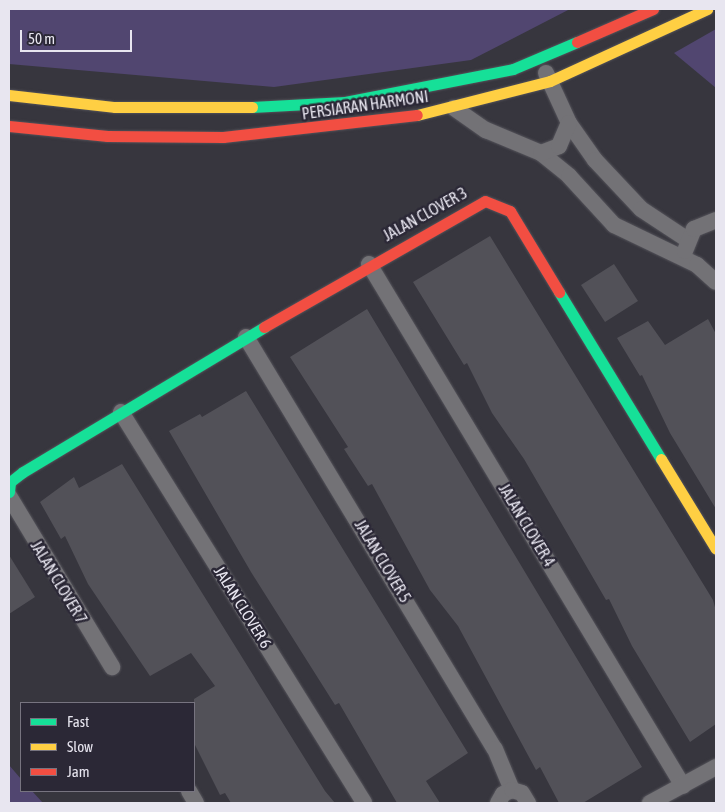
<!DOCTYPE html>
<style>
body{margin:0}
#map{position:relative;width:725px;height:812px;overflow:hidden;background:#37363e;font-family:"Asap Condensed",sans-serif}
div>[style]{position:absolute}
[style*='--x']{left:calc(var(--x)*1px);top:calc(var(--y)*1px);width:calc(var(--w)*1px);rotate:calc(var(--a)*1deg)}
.green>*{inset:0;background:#514670}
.building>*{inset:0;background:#525158}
.roads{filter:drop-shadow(0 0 1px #54535a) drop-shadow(0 0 1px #54535a)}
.street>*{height:16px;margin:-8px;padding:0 8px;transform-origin:8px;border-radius:8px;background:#737276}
.fast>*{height:11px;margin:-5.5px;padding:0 5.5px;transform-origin:5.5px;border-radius:5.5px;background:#16e098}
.slow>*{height:11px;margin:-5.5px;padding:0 5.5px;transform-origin:5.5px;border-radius:5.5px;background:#ffcf43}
.jam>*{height:11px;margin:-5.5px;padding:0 5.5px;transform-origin:5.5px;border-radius:5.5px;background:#f24e42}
span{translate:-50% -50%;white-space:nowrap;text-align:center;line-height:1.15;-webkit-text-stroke:5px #2b2836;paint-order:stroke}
.street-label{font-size:16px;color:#e8e6f0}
.frame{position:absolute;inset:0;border:10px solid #e8e6f0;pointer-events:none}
.legend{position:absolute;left:20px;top:702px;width:175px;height:90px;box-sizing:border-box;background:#2b2836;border:1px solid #777480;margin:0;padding:6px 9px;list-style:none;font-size:15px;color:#e8e6f0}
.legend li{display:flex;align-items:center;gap:10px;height:25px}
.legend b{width:25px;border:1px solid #777480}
.scale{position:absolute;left:20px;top:30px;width:112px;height:22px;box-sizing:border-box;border:2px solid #e8e6f0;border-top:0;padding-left:6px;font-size:15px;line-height:18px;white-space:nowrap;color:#e8e6f0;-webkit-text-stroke:4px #2b2836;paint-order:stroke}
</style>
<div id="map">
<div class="green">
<i style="clip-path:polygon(9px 9px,570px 9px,471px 60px,274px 87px,9px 64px)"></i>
<i style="clip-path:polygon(716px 29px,716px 88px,674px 53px)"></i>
<i style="clip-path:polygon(9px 765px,21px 779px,21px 791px,32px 791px,43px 803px,9px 803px)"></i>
</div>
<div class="building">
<i style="clip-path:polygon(490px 236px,713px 600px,716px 611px,716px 724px,690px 742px,632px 646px,609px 599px,606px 600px,524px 459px,492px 413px,467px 363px,464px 365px,413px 282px)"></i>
<i style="clip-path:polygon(614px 264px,638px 301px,605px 322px,581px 285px)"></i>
<i style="clip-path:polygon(367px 309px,642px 767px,583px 803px,559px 803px,540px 767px,536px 770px,458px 626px,430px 590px,372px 484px,368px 486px,344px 449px,348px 447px,290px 357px)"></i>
<i style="clip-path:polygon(708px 319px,716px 334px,716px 509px,670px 433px,642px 375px,640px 376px,617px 338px,648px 321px,665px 345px)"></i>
<i style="clip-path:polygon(246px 391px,468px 753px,426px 781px,440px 803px,397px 803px,339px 703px,335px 705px,251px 572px,169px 431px,200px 414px,202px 417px)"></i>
<i style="clip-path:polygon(122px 464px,325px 791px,335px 803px,231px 803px,225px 793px,220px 795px,194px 743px,194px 699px,215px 686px,191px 653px,150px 676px,88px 584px,65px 536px,61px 539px,40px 502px,74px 477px,79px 488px)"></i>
<i style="clip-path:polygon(9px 555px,35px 597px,9px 614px)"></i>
</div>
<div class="roads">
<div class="street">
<i style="--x:546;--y:73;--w:55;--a:65.3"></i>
<i style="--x:569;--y:123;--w:45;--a:54.9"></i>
<i style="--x:595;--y:160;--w:67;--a:46.8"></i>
<i style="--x:641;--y:209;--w:56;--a:33.4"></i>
<i style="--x:454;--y:108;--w:39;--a:35"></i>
<i style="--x:486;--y:130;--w:60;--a:22.7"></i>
<i style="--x:541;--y:153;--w:36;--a:39"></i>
<i style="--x:569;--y:176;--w:67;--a:47.4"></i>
<i style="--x:614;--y:225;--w:92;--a:25.7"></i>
<i style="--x:697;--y:265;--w:25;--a:42"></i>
<i style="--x:541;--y:153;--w:19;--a:-21"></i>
<i style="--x:559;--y:146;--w:25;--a:-67"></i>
<i style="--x:685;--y:251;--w:24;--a:-68"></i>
<i style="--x:694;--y:229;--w:24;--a:-22"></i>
<i style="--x:369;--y:264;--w:609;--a:58.97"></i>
<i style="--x:246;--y:337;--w:481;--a:58.9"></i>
<i style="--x:495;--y:749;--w:44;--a:67.5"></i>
<i style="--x:121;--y:412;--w:460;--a:58.1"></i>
<i style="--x:9;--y:496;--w:200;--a:58.9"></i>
<i style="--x:189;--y:791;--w:14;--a:60"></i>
<i style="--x:498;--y:803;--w:10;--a:-61"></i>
<i style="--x:503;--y:794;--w:10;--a:-24"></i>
<i style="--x:512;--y:790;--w:10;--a:17"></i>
<i style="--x:522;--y:793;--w:12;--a:59"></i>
<i style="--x:650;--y:803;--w:75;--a:-28.6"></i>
</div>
<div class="fast">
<i style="--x:252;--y:107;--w:93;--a:-3.1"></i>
<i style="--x:345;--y:102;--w:171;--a:-11.1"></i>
<i style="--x:513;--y:69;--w:69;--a:-22.9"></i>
<i style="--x:559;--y:292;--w:196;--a:58.6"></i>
<i style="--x:9;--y:492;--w:10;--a:-84"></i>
<i style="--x:10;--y:482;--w:16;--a:-38"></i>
<i style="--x:23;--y:472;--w:281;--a:-31"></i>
</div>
<div class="slow">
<i style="--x:9;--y:95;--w:107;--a:6.5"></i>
<i style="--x:115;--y:107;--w:137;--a:0"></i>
<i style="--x:417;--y:115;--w:137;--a:-14.3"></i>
<i style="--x:550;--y:81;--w:173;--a:-24.6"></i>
<i style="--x:661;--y:459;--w:105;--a:58.6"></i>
</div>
<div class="jam">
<i style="--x:577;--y:42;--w:83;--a:-23.5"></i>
<i style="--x:9;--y:126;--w:99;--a:5.8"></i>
<i style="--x:107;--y:136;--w:116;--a:0.5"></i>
<i style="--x:223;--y:137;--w:195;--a:-6.5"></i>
<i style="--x:264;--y:327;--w:254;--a:-29.7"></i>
<i style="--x:485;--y:201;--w:27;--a:22"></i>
<i style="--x:510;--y:211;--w:95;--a:58.8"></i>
</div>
</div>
<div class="street-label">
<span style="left:365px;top:105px;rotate:-8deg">PERSIARAN HARMONI</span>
<span style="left:425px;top:214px;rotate:-29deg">JALAN CLOVER 3</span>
<span style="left:527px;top:525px;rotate:59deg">JALAN CLOVER 4</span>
<span style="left:383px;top:561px;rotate:59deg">JALAN CLOVER 5</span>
<span style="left:59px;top:582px;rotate:59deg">JALAN CLOVER 7</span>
<span style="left:243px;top:607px;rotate:58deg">JALAN CLOVER 6</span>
</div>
<div class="frame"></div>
<ul class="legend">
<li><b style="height:6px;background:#16e098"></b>Fast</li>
<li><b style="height:6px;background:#ffcf43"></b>Slow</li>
<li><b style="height:6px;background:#f24e42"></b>Jam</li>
</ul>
<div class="scale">50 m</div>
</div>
